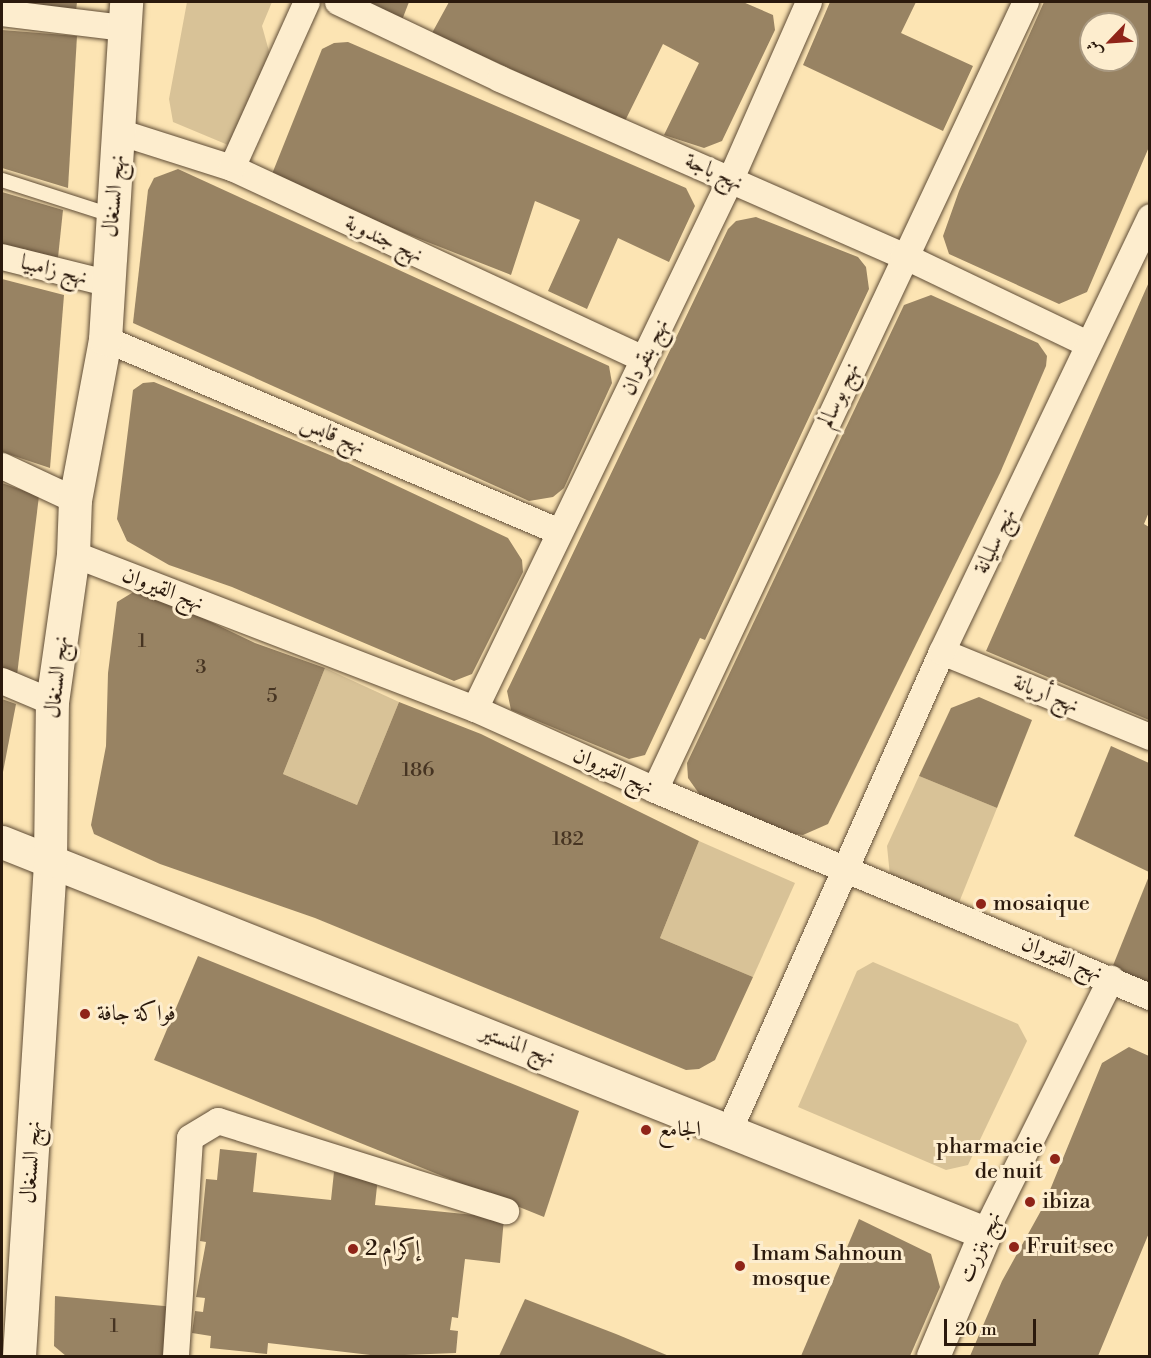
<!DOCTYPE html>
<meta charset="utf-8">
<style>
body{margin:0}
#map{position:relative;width:1151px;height:1358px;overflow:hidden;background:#fce4b3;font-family:"Libre Bodoni",Amiri,serif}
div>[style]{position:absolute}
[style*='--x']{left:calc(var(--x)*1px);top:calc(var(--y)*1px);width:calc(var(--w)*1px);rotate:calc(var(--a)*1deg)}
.green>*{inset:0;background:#d8c297}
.building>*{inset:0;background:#988363}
.roads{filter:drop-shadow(0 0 2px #5f4c36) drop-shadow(0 0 2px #5f4c36)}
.lane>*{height:14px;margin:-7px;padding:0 7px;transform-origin:7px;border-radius:7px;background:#fdedce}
.street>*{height:26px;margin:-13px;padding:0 13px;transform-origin:13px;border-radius:13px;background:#fdedce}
.secondary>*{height:33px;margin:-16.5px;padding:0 16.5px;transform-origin:16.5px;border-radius:16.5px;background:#fdedce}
.dots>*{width:16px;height:16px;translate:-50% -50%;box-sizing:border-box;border:3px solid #fdedce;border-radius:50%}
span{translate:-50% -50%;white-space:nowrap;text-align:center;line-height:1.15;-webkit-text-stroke:6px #fdedce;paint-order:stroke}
.number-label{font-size:20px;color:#463422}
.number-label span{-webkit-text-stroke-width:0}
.street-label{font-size:22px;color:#2b1a0d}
.poi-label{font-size:22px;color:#2b1a0d}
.left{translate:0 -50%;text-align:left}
.right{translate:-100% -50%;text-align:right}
.frame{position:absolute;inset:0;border:3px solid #2b1a0d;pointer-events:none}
.north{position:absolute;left:1079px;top:12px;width:60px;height:60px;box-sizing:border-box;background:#fdedce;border:2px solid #a99981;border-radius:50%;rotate:245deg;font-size:16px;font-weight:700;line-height:24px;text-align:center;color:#2b1a0d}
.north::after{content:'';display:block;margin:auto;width:21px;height:27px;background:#8f2418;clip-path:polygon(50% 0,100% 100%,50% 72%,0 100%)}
.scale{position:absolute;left:944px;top:1319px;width:92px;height:27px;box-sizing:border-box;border:3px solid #2b1a0d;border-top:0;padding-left:8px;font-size:18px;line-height:21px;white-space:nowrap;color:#2b1a0d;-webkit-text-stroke:4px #fdedce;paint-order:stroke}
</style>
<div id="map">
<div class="green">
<i style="clip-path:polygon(187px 2px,272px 2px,262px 26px,272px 62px,228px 145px,173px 122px,169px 99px)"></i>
<i style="clip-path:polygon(325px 668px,399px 702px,357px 805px,283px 774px)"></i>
<i style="clip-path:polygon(919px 776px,997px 808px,958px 905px,890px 876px,887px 846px)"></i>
<i style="clip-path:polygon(699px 841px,795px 883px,753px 977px,660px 938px)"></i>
<i style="clip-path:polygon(873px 962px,1018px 1024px,1027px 1041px,968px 1165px,946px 1170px,798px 1107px,857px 971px)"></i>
</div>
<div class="building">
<i style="clip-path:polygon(2px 2px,77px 2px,76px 11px)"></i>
<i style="clip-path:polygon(359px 2px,409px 2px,402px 20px)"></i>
<i style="clip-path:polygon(449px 2px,743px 2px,773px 15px,775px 30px,722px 141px,704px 148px,664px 135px,699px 63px,663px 44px,625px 121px,432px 33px)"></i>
<i style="clip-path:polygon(830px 2px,916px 2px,901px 33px,973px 66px,943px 131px,803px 65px)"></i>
<i style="clip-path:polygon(evenodd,1044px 2px,1149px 2px,1149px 147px,1087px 292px,1059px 304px,949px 254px,943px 236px,959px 191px,1044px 2px,1091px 24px,1127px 24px,1127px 60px,1091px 60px,1091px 24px)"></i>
<i style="clip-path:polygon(2px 30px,77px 36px,68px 188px,2px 168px)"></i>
<i style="clip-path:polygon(348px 42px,686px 188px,695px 206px,669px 262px,618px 238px,587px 309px,548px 291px,580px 220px,535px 201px,511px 275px,397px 230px,272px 174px,322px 49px,334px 43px)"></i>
<i style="clip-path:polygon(178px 169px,609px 366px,612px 383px,564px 488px,553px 497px,529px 501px,133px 323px,148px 190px,154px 178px)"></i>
<i style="clip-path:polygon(2px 192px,63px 210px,57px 267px,2px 252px)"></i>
<i style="clip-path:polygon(756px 217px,858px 257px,866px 267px,869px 289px,705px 640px,700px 638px,645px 755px,629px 759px,511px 710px,507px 691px,728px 229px,736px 221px)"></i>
<i style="clip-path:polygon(2px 279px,64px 295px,50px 468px,2px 452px)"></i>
<i style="clip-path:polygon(1149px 282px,1149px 512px,1144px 524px,1149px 527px,1149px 720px,986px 651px)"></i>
<i style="clip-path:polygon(931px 295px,1038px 343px,1047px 356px,1046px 366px,1000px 473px,828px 824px,803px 835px,782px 832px,700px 795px,688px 778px,687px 763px,904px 305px)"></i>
<i style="clip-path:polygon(154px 382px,342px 460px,508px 538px,522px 560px,523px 572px,472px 674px,454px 681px,232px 587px,169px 565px,127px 541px,117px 519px,133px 390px,143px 383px)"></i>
<i style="clip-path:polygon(2px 483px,39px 496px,17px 675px,2px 668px)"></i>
<i style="clip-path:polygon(140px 588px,255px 643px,325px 668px,283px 774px,357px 805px,399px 702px,481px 734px,699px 841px,660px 938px,753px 977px,715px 1060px,699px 1069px,686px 1070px,315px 918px,160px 864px,94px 834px,91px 825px,106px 746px,108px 673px,117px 602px)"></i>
<i style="clip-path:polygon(979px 697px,1032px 720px,997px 808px,919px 776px,951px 708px)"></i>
<i style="clip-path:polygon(2px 699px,16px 704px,3px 772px,2px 772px)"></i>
<i style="clip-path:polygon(1111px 746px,1149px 763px,1149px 872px,1074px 836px)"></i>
<i style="clip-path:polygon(1149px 876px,1149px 984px,1112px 968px)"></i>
<i style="clip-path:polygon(198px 956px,579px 1111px,544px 1217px,154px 1060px)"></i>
<i style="clip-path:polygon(1129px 1047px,1149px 1056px,1149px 1233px,1098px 1356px,970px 1356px,1002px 1281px,1043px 1207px,1102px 1063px)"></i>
<i style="clip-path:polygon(220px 1149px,257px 1153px,253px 1192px,331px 1200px,334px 1172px,378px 1177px,375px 1205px,504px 1218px,500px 1263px,465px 1259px,458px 1318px,452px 1317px,450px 1330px,458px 1331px,456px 1353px,379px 1356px,268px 1343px,267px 1354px,210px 1348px,211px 1336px,192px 1333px,195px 1311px,203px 1312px,205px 1298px,196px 1297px,206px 1242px,200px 1241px,206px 1179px,217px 1180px)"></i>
<i style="clip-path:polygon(859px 1219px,931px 1254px,940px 1287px,910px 1356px,801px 1356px)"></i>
<i style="clip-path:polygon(55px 1296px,175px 1307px,172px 1356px,66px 1356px,54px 1346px)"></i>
<i style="clip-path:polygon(525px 1299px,616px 1334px,669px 1356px,499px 1356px)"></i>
</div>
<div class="roads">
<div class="lane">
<i style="--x:2;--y:180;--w:118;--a:17.8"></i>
</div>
<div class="street">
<i style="--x:338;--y:2;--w:179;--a:25.4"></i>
<i style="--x:500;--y:79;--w:441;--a:23.7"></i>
<i style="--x:904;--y:256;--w:204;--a:25.6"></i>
<i style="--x:2;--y:13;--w:123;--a:7"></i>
<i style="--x:119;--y:132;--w:119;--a:17.7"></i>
<i style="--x:232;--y:168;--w:454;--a:24.9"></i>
<i style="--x:232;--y:168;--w:182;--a:-65.7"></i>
<i style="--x:2;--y:257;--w:107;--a:14"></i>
<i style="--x:105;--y:339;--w:494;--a:23"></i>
<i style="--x:2;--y:466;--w:81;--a:25"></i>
<i style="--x:73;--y:554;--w:431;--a:21.1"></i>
<i style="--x:475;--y:709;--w:197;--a:24.2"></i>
<i style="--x:655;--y:790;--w:537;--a:22.69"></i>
<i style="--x:942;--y:652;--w:225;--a:22.2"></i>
<i style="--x:2;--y:681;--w:54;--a:22.8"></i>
<i style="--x:475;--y:709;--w:589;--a:-64.22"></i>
<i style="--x:731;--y:179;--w:193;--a:-66.2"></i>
<i style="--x:655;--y:790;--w:871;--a:-64.79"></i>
<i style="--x:730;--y:1129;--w:522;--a:-66.04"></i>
<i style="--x:942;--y:652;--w:482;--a:-64.4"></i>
<i style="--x:985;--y:1233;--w:284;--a:-63.6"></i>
<i style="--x:176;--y:1356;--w:218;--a:-86.3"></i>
<i style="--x:190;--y:1138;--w:33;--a:-31"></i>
<i style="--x:218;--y:1121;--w:302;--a:17.4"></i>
</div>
<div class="secondary">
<i style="--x:2;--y:842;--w:1058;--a:21.69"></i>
<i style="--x:985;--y:1233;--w:134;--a:112.9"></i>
<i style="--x:19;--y:1356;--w:496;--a:-86.4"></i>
<i style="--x:50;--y:861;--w:159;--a:-89.3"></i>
<i style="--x:52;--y:702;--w:149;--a:-81.9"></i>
<i style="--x:73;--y:554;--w:54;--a:-87.9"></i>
<i style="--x:75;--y:500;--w:164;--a:-79.4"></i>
<i style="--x:105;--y:339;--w:338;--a:-86.4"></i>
</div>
</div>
<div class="dots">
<i style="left:981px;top:904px;background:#8f2418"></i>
<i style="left:85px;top:1014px;background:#8f2418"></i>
<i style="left:646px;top:1130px;background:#8f2418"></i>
<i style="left:1055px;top:1159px;background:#8f2418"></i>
<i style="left:1030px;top:1202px;background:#8f2418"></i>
<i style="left:1014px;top:1247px;background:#8f2418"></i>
<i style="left:353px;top:1249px;background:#8f2418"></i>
<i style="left:740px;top:1266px;background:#8f2418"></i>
</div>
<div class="number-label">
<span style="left:142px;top:641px">1</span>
<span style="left:201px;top:667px">3</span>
<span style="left:272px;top:696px">5</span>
<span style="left:418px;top:770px">186</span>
<span style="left:568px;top:839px">182</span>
<span style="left:114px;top:1326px">1</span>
</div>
<div class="street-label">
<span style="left:714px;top:172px;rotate:24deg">نهج باجة</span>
<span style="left:114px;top:196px;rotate:-85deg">نهج السنغال</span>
<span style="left:384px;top:239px;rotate:25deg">نهج جندوبة</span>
<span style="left:54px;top:270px;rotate:14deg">نهج زامبيا</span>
<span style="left:645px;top:357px;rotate:-64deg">نهج بنقردان</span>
<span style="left:839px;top:395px;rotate:-65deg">نهج بوسالم</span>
<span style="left:333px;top:435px;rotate:23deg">نهج قابس</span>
<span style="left:995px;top:541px;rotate:-65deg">نهج سليانة</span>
<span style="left:163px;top:589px;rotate:21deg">نهج القيروان</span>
<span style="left:57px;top:677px;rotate:-84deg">نهج السنغال</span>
<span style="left:1046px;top:694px;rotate:22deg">نهج أريانة</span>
<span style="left:613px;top:771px;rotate:24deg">نهج القيروان</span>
<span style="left:1062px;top:958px;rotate:22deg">نهج القيروان</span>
<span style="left:518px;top:1045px;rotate:21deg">نهج المنستير</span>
<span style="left:31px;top:1162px;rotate:-86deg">نهج السنغال</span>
<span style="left:980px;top:1247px;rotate:-66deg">نهج بنزرت</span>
</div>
<div class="poi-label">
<span class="left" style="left:993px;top:904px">mosaique</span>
<span class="left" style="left:97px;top:1014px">فواكة جافة</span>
<span class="left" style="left:658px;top:1130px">الجامع</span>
<span class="right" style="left:1043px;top:1159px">pharmacie<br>de nuit</span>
<span class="left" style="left:1042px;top:1202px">ibiza</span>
<span class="left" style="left:1026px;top:1247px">Fruit sec</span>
<span class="left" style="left:365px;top:1249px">إكرام 2</span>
<span class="left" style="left:752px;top:1266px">Imam Sahnoun<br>mosque</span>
</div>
<div class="frame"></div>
<div class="north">ش</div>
<div class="scale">20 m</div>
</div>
